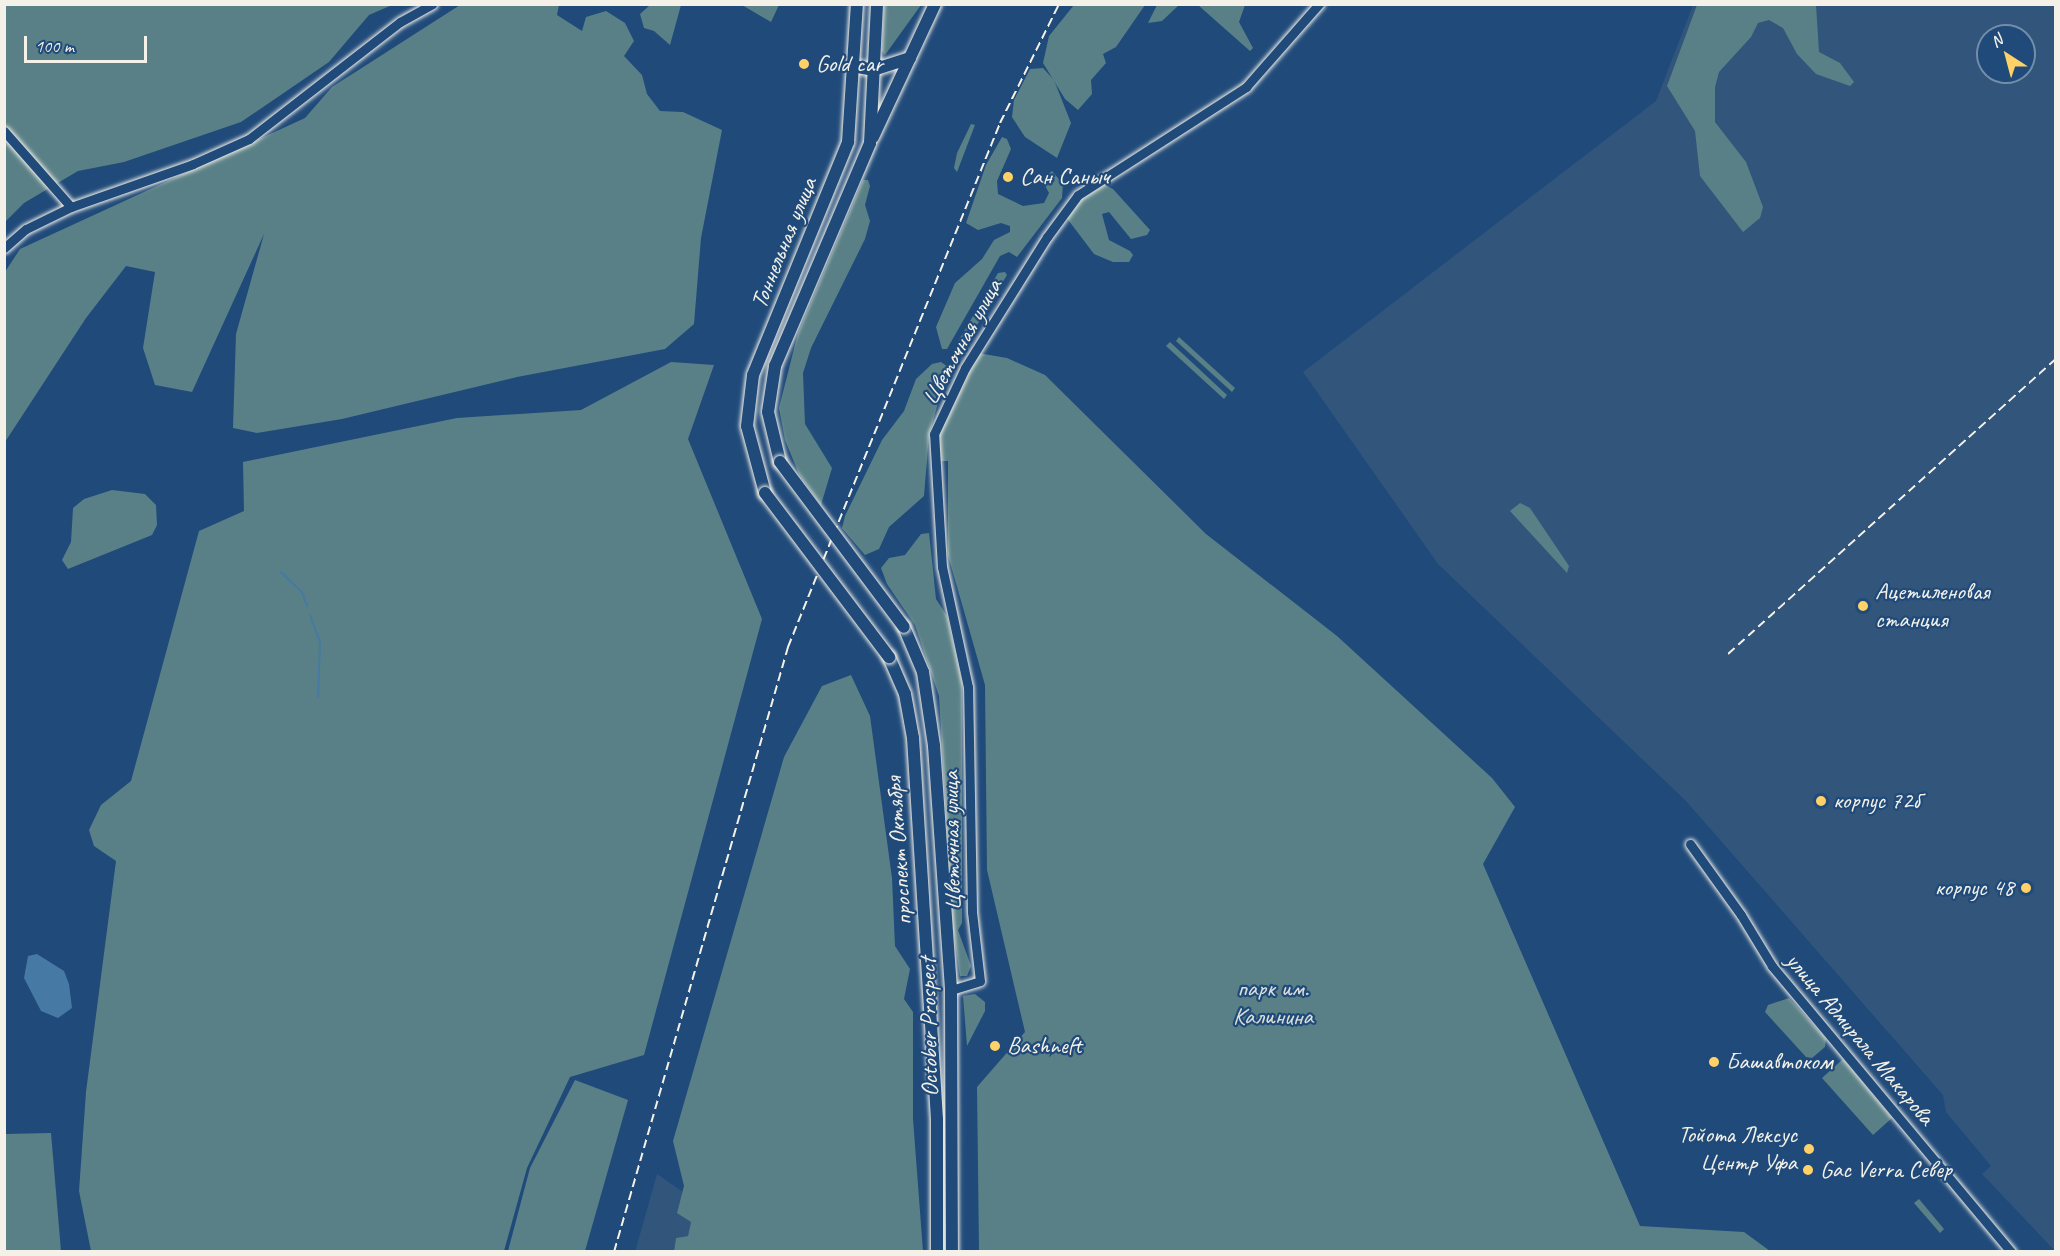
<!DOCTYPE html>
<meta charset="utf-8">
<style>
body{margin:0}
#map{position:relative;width:2060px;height:1256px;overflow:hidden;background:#1f4a7a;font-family:Caveat,sans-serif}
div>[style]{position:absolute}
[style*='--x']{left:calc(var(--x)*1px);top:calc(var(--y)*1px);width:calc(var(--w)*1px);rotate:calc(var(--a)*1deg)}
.built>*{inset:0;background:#32557c}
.green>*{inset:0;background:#598087}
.water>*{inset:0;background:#4679a3}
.stream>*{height:2px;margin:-1px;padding:0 1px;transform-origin:1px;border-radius:1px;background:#4679a3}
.roads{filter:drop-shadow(0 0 2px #f4f1e8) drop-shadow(0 0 2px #f4f1e8)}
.minor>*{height:9px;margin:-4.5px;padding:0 4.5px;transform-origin:4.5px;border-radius:4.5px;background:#1f4a7a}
.major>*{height:12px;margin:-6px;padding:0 6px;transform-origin:6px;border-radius:6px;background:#1f4a7a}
.rail>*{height:2px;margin-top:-1px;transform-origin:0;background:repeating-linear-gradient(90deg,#f4f1e8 0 9px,transparent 0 13.5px)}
.bridges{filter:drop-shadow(0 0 2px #f4f1e8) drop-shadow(0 0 2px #f4f1e8)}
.major-bridge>*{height:12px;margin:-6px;padding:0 6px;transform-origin:6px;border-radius:6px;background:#1f4a7a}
.dots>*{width:16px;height:16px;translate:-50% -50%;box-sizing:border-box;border:3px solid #1f4a7a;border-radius:50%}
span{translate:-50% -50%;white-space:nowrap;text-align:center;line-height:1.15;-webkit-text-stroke:4.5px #1f4a7a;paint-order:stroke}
.poi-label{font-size:24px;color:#f4f1e8}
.left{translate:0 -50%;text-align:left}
.right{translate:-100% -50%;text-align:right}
.street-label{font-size:24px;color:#f4f1e8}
.park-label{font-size:24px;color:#dde0d9}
.frame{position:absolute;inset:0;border:6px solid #f4f1e8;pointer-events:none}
.north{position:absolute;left:1976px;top:24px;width:60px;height:60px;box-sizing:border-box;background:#1f4a7a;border:2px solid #748da6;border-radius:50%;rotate:324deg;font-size:16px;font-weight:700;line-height:24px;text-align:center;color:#f4f1e8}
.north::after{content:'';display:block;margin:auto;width:21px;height:27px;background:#ffd166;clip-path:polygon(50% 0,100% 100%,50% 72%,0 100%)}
.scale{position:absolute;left:24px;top:36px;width:123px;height:27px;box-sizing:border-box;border:3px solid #f4f1e8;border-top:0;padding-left:8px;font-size:18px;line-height:21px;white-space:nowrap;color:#f4f1e8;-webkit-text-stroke:4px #1f4a7a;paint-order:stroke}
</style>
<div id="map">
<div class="built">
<i style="clip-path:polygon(evenodd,1693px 5px,2055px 5px,2055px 1251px,1982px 1174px,1991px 1166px,1946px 1112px,1943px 1095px,1686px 801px,1438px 564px,1303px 372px,1656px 101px,1693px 5px,1988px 36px,2024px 36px,2024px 72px,1988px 72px,1988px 36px)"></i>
<i style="clip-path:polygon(657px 1174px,683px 1192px,677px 1212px,691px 1222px,688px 1236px,676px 1238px,674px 1251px,635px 1252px)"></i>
</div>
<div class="green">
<i style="clip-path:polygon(5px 5px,392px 5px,369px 15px,329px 62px,241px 122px,124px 162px,78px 171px,24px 203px,5px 222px)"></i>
<i style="clip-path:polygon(460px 5px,559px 5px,557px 15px,582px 31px,586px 17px,606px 11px,625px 23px,634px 41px,624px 56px,642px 75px,647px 94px,660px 111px,683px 112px,722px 130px,701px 238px,694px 324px,665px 349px,517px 377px,342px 419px,257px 433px,233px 428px,236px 334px,264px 234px,192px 392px,155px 385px,143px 348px,155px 272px,126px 266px,86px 318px,5px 442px,5px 272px,20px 249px,305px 118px,332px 87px)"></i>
<i style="clip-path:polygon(650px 5px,681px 5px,670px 45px,654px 31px,644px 28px,640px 14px)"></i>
<i style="clip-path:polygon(742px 5px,779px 5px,771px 22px)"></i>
<i style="clip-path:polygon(884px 5px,921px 5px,885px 55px,882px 51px)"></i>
<i style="clip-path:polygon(1074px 5px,1145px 5px,1116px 47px,1103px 54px,1106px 63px,1091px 80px,1092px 94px,1078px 110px,1065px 99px,1043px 63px,1049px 36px)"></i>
<i style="clip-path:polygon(1157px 5px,1157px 4px,1179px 5px,1162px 21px,1148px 23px)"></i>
<i style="clip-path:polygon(1198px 5px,1245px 5px,1239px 22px,1253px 48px,1250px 51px)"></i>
<i style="clip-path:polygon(1697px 5px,1816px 5px,1819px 52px,1840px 63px,1854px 82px,1850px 86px,1816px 74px,1797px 54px,1783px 28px,1769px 20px,1758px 23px,1751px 37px,1719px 72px,1715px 87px,1715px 122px,1746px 162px,1763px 207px,1760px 218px,1743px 232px,1700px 176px,1695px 131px,1667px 86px)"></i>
<i style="clip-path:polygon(1043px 68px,1054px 80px,1071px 123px,1057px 158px,1025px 137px,1012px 117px,1014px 100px,1030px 69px)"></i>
<i style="clip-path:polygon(971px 124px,975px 125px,957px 172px,954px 168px,957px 153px)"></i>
<i style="clip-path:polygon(1002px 137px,1007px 139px,1011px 149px,997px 181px,998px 194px,1023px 206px,1044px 203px,1049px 193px,1042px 180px,1052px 171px,1063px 184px,1062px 198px,1017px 257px,1009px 252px,1000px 256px,947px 349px,942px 349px,936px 327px,955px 283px,982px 259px,994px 240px,1010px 232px,1010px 226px,1001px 223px,978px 230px,966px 223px,986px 165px)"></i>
<i style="clip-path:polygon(863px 180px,868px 180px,870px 186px,865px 205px,870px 221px,865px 239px,811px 348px,803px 373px,805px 424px,832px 468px,821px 505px,799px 474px,785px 440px,779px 408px,798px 333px)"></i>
<i style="clip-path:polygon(1103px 184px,1113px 189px,1150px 230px,1147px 235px,1131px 239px,1109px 212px,1102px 214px,1109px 240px,1130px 251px,1133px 255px,1129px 262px,1113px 262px,1094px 254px,1066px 217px,1083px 197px)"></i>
<i style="clip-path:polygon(1005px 272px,1007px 275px,964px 347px,960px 347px,959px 340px,998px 273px)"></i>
<i style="clip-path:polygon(1179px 337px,1235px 388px,1232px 392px,1176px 341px)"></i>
<i style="clip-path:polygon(1170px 342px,1227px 395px,1224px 399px,1166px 346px)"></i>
<i style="clip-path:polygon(978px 353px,1007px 358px,1045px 375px,1206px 534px,1337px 636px,1492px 778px,1515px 807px,1483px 864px,1640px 1226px,1744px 1232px,1770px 1251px,979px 1251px,977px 1087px,1025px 1032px,987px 870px,985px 685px,948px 555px,948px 461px,940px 461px,940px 433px)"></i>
<i style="clip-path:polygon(671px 362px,714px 365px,688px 439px,762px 619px,644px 1055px,570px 1077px,527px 1168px,504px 1251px,91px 1251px,79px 1191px,86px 1092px,116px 861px,94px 846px,89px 830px,101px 805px,131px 781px,199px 531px,244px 511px,243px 462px,457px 418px,581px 410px)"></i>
<i style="clip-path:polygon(941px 362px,948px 367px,929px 435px,924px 496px,889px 527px,879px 549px,865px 555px,842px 528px,845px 516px,882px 440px,904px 411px,916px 379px,932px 364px)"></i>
<i style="clip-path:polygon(112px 490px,145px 494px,156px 505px,157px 525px,152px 535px,68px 569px,62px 560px,71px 542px,73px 508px,84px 499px)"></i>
<i style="clip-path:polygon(1520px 503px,1530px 508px,1569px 566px,1567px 573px,1510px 511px)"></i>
<i style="clip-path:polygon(929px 533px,936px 599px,947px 616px,962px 682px,962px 923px,958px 930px,971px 966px,967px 976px,960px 976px,953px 928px,939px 696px,915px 625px,887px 584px,881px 568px,889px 558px,905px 555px,921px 534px)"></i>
<i style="clip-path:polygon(851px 675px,870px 716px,892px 878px,895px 946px,910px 969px,904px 999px,913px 1012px,913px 1119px,923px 1251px,674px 1251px,676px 1238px,688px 1236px,691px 1222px,677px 1213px,684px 1186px,673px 1141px,784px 757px,822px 686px)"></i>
<i style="clip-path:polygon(975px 994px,985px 1002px,985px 1011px,967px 1046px,963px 996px)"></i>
<i style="clip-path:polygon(1789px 998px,1826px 1039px,1825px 1047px,1812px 1058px,1806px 1057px,1765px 1012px,1768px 1005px)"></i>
<i style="clip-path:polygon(1843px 1059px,1892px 1118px,1873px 1135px,1822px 1078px)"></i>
<i style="clip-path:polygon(575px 1080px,628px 1100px,585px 1251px,508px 1251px,530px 1168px)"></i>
<i style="clip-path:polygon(51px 1133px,61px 1251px,5px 1251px,5px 1134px)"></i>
<i style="clip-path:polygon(1919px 1199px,1944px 1229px,1940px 1233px,1914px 1203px)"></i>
</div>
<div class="water">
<i style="clip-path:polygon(37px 954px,64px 971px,69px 984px,72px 1008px,58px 1018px,41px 1011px,24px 978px,28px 956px)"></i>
</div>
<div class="stream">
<i style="--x:281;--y:572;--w:29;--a:44"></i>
<i style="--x:302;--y:592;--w:15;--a:70"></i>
<i style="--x:310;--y:615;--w:30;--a:70"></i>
<i style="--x:320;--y:643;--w:54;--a:92.1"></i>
</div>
<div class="roads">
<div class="minor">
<i style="--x:4;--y:131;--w:101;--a:48.6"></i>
<i style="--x:4;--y:248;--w:29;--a:-41"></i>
<i style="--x:26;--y:229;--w:50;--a:-26.1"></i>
<i style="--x:71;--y:207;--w:129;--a:-19.4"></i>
<i style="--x:193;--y:164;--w:61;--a:-24.1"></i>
<i style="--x:249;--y:139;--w:191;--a:-37.8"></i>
<i style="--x:400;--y:22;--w:37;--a:-29"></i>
<i style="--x:1690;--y:844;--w:87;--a:54.3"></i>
<i style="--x:1741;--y:915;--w:60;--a:58.7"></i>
<i style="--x:1772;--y:966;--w:373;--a:50.1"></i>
<i style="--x:951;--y:990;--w:30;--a:-17"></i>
<i style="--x:980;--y:981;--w:69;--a:-96.6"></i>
<i style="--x:972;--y:912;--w:225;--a:-91"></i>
<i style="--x:968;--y:687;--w:123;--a:-102.2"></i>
<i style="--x:942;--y:567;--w:133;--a:-93.4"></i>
<i style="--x:934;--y:434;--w:73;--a:-64.8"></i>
<i style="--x:965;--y:368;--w:155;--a:-58"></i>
<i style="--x:1047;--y:237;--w:52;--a:-53.6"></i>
<i style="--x:1078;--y:195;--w:200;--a:-32.7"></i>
<i style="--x:1246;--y:87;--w:111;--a:-48.7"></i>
</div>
<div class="major">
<i style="--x:853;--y:66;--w:20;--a:11"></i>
<i style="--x:873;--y:70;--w:39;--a:-18"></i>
<i style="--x:873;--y:137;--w:147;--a:-65"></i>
<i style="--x:780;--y:462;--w:51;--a:-103.5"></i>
<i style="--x:768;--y:412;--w:47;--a:-81.3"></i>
<i style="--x:775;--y:366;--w:242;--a:-66.9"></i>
<i style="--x:870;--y:143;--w:139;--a:-87.1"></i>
<i style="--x:765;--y:493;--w:69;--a:-105"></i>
<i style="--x:747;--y:426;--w:51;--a:-83.3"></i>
<i style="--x:753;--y:375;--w:252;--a:-67.8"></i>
<i style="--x:848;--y:142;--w:138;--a:-86.3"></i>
<i style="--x:904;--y:627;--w:49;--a:67.1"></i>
<i style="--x:923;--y:672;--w:75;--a:81.5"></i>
<i style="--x:934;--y:746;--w:245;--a:86"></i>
<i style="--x:951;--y:990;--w:262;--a:89.8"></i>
<i style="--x:889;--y:657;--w:40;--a:66.6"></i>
<i style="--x:905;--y:694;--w:45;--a:79.7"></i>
<i style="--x:913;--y:738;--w:382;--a:86.4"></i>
<i style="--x:937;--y:1119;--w:133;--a:90"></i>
</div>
</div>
<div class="rail">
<i style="--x:1728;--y:654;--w:441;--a:-42"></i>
<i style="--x:614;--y:1252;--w:630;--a:-73.95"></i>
<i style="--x:788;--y:647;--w:565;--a:-67.97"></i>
<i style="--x:1000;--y:123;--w:133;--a:-63.6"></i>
</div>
<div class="bridges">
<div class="major-bridge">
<i style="--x:780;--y:462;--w:206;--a:53.1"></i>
<i style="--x:765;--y:493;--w:206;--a:52.9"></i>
</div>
</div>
<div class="dots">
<i style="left:804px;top:64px;background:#ffd166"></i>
<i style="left:1008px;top:177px;background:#ffd166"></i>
<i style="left:1863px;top:606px;background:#ffd166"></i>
<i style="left:1821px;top:801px;background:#ffd166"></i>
<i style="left:2026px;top:888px;background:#ffd166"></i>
<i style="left:995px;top:1046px;background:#ffd166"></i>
<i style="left:1714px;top:1062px;background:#ffd166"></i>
<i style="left:1809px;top:1149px;background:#ffd166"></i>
<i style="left:1808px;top:1170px;background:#ffd166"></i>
</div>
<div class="poi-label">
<span class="left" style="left:816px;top:64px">Gold car</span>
<span class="left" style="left:1020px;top:177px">Сан Саныч</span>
<span class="left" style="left:1875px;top:606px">Ацетиленовая<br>станция</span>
<span class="left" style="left:1833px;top:801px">корпус 72б</span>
<span class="right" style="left:2014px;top:888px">корпус 48</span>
<span class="left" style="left:1007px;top:1046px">Bashneft</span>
<span class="left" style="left:1726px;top:1062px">Башавтоком</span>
<span class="right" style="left:1797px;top:1149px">Тойота Лексус<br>Центр Уфа</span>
<span class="left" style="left:1820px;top:1170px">Gac Verra Север</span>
</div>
<div class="street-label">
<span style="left:784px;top:243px;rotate:-68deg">Тоннельная улица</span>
<span style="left:962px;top:342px;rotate:-61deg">Цветочная улица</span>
<span style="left:952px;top:841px;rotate:-91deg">Цветочная улица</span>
<span style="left:899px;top:851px;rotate:-94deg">проспект Октября</span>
<span style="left:929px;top:1027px;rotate:-91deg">October Prospect</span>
<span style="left:1860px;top:1039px;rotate:50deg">улица Адмирала Макарова</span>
</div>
<div class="park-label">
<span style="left:1273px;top:1003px">парк им.<br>Калинина</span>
</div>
<div class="frame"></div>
<div class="north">N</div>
<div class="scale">100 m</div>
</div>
